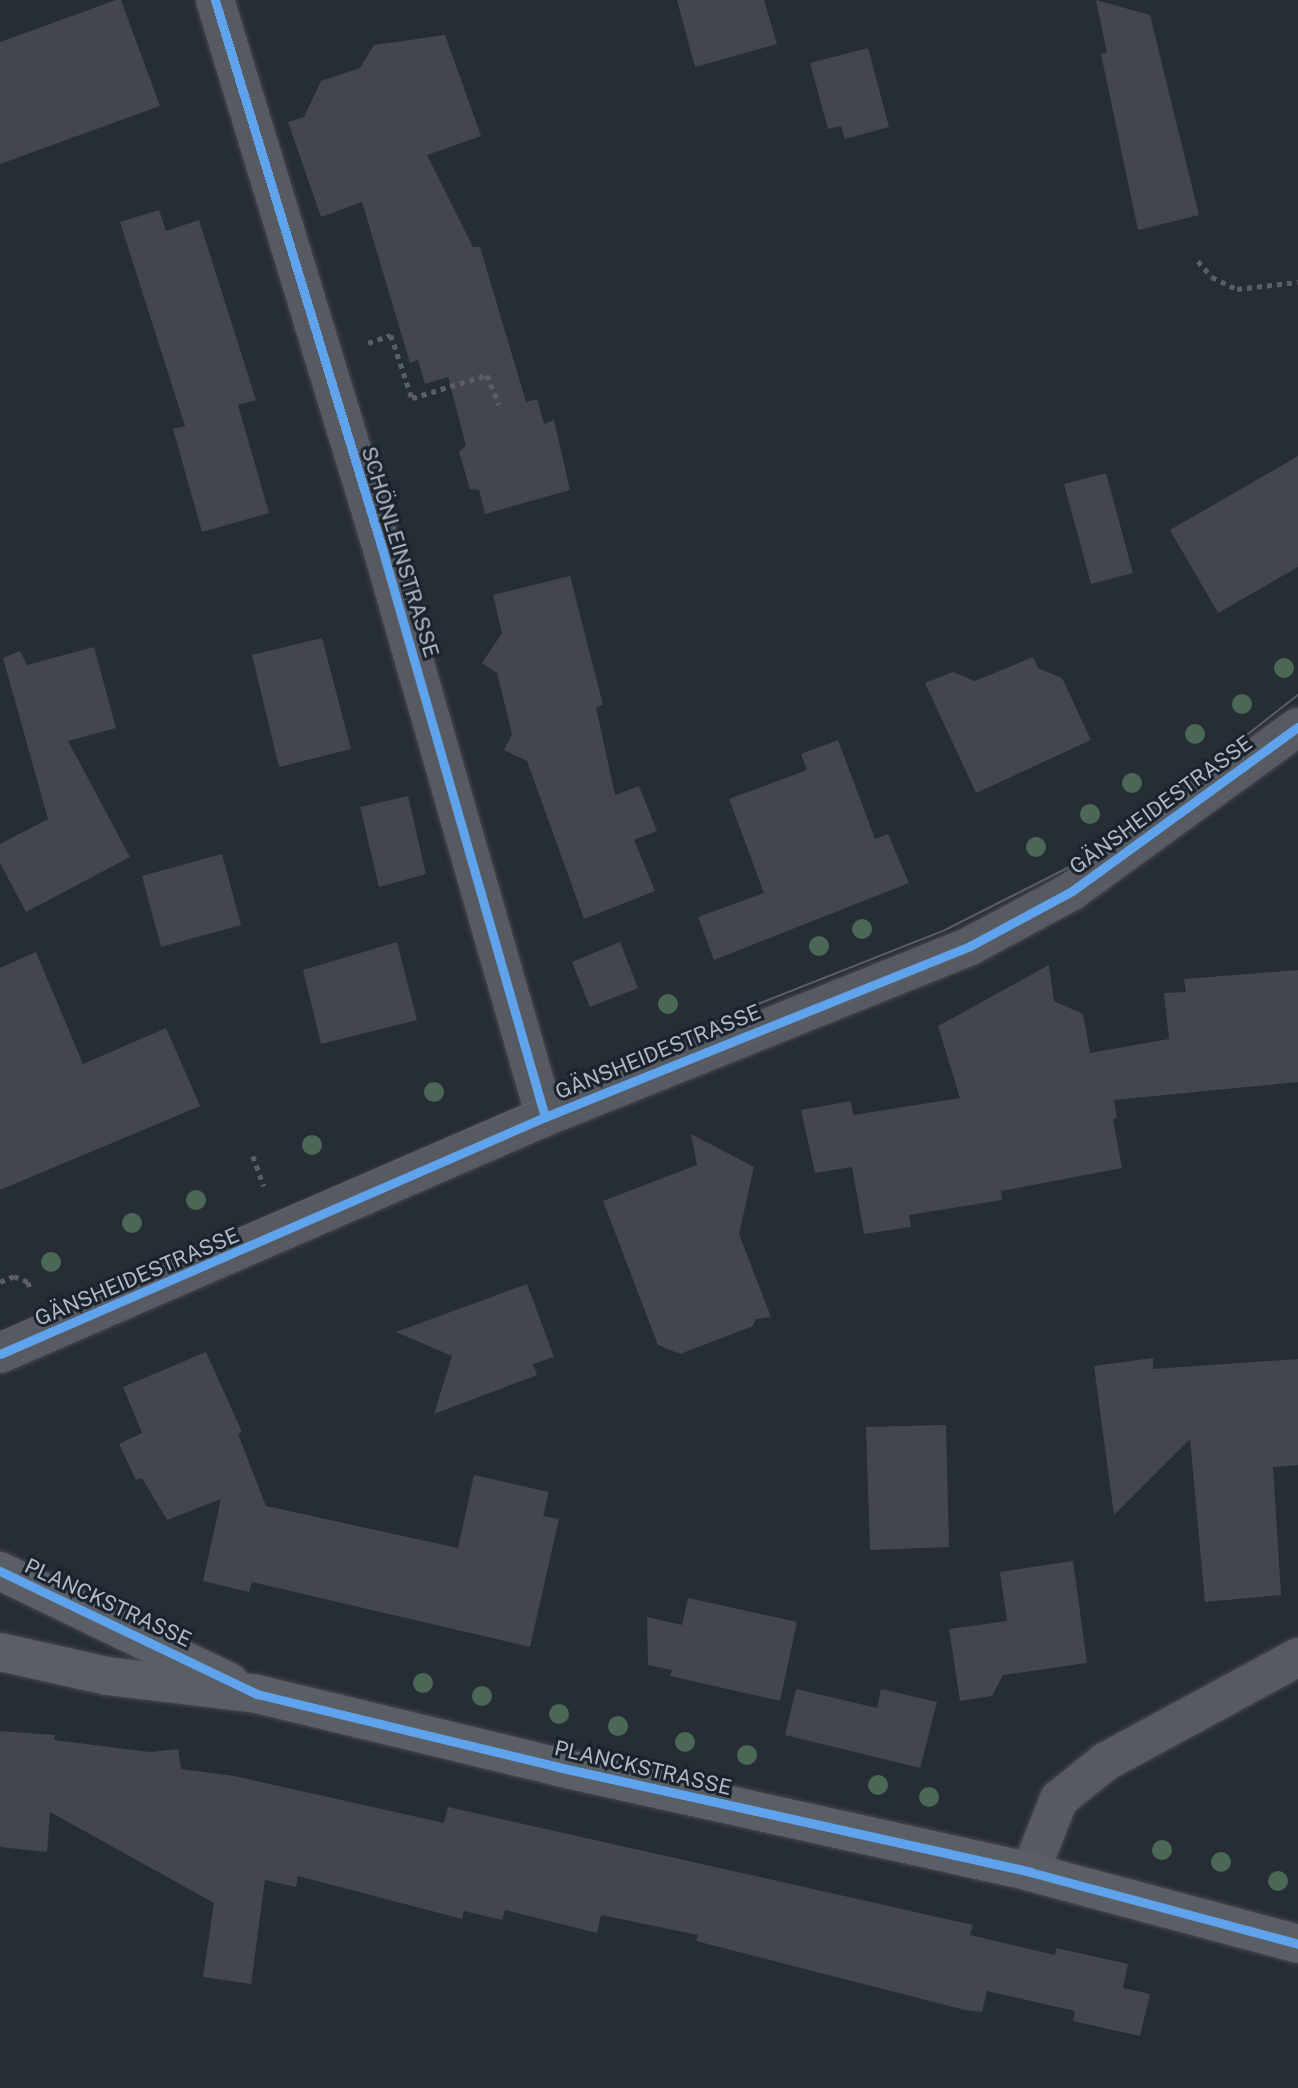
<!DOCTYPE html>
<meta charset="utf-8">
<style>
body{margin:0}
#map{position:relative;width:1298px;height:2088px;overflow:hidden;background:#272d34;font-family:"Public Sans",sans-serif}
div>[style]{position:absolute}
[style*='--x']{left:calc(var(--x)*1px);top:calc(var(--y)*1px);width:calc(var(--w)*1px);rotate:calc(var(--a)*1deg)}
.building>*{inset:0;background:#42474d}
.path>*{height:4.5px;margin-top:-2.25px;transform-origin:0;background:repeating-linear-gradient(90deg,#5a5f65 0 5px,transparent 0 10px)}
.roads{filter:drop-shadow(0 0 2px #45494f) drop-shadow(0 0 2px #45494f)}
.minor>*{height:38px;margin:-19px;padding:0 19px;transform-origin:19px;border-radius:19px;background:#575b61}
.tertiary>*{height:38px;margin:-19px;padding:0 19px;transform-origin:19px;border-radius:19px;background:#575b61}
.secondary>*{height:38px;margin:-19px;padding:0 19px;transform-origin:19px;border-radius:19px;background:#5a5f66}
.tram>*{height:2px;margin:-1px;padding:0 1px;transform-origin:1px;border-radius:1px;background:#5a5f66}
.cycleway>*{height:9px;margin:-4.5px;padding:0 4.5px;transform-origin:4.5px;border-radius:4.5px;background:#60a3ed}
.trees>*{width:20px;height:20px;margin:-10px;border-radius:50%;background:#4b6756}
span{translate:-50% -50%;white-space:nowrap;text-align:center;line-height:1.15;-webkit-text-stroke:6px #1b232e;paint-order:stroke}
.street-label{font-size:21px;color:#b0b9c5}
</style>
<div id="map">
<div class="building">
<i style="clip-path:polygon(116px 0,121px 0,160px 106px,0 164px,0 42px)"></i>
<i style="clip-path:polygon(677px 0,764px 0,777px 44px,695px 67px)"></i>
<i style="clip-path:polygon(1096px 0,1150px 15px,1199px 215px,1138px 230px,1101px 54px,1107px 53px)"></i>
<i style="clip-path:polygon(445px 35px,481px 136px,427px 155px,473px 247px,480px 247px,526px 402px,537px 399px,544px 424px,554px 420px,570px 490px,485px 514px,479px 490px,470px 489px,459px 452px,466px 446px,448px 377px,425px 384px,418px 360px,410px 363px,362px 202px,321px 217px,288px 122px,304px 117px,321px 81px,360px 68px,374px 45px)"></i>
<i style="clip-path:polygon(868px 48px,889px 127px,845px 139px,841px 126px,828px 129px,810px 63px)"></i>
<i style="clip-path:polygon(159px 210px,166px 231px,199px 220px,256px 400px,238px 405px,269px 513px,202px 532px,173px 429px,185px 426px,120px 222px)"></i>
<i style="clip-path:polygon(1298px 456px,1298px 567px,1218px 613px,1170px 530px)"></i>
<i style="clip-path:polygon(1106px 473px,1133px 573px,1091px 584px,1064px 484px)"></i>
<i style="clip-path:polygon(570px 576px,603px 705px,596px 707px,615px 795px,639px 786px,657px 831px,634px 840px,655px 891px,584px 919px,527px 761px,504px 750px,512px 734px,497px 673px,482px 663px,502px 633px,493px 595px)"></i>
<i style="clip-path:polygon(322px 638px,351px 749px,279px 767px,252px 655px)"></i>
<i style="clip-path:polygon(94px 647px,116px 728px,68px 741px,130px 857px,26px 912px,0 863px,0 844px,48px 819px,3px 658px,20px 651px,27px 665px)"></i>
<i style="clip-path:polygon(1033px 657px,1038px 668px,1062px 678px,1091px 740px,976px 793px,925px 683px,953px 672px,975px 681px)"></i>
<i style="clip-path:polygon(838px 740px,875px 839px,888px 834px,909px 883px,714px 960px,698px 917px,764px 893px,729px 799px,807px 770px,801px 754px)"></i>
<i style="clip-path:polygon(408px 796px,426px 874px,379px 887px,360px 807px)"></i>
<i style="clip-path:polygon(222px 854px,241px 925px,161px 947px,142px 876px)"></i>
<i style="clip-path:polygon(397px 942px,417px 1020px,321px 1044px,303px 970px)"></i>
<i style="clip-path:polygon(620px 942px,638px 988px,590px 1007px,572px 962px)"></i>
<i style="clip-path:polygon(36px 952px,83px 1064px,166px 1028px,200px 1106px,0 1190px,0 968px)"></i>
<i style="clip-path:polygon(1049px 965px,1054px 1001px,1083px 1014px,1090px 1053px,1169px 1039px,1164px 993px,1186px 992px,1184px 979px,1298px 970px,1298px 1082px,1114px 1100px,1117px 1118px,1113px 1119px,1122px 1168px,1001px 1191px,1002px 1200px,909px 1215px,911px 1227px,864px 1234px,852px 1167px,815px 1173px,801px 1110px,851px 1101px,853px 1115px,960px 1098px,938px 1026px)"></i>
<i style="clip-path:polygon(691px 1134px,754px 1167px,739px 1234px,771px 1317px,756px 1319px,753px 1326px,680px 1354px,658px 1345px,603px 1201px,697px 1165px)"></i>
<i style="clip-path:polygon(527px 1284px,554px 1357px,533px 1364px,537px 1375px,434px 1414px,452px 1356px,396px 1332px)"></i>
<i style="clip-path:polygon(206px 1352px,242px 1432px,238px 1434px,266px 1506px,458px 1548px,474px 1475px,549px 1492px,543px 1516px,559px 1519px,530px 1647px,252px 1582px,249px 1592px,203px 1581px,221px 1499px,167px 1520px,142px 1478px,136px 1480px,119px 1444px,142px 1433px,123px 1387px)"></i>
<i style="clip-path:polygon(1153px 1358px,1153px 1369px,1298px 1359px,1298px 1465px,1273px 1467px,1281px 1595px,1205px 1602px,1190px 1439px,1114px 1515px,1094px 1366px)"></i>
<i style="clip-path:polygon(946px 1425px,949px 1547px,870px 1550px,866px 1427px)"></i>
<i style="clip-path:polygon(1073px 1561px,1087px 1663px,1003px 1675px,992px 1696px,960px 1701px,949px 1629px,1007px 1621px,1000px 1572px)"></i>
<i style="clip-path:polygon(688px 1598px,797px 1622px,780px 1701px,670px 1676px,672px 1670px,648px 1665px,647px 1617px,682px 1625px)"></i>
<i style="clip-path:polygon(796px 1689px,877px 1708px,881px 1689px,937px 1702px,920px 1768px,785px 1735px)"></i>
<i style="clip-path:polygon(0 1731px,55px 1735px,54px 1740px,150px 1752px,178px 1749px,181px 1769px,234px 1776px,444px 1823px,448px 1807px,973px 1925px,970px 1935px,1055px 1955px,1056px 1948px,1128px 1964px,1123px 1988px,1150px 1994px,1140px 2036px,1073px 2021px,1075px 2011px,987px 1991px,982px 2012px,965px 2010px,696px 1941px,698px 1935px,601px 1915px,597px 1933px,505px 1910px,502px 1920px,464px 1911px,462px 1919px,298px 1876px,296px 1887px,265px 1880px,251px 1984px,203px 1977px,214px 1903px,50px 1812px,47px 1852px,0 1847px)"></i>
</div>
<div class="path">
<i style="--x:1198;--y:261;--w:21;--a:49"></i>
<i style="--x:1212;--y:277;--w:28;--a:26"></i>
<i style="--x:1237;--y:289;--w:61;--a:-6.5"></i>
<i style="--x:368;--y:343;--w:24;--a:-19"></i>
<i style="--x:391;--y:335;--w:66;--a:71.6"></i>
<i style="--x:412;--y:398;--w:78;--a:-17"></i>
<i style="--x:487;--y:375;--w:32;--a:68"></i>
<i style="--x:253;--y:1156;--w:32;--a:70"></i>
<i style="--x:0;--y:1282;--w:15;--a:-23"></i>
<i style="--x:14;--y:1276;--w:15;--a:23"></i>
<i style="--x:28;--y:1282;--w:9;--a:69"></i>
</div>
<div class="roads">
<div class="minor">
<i style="--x:215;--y:0;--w:570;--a:73.06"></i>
<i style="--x:381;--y:545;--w:595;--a:74"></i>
<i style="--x:1030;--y:1872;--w:79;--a:-68.3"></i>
<i style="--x:1059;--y:1799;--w:59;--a:-38.8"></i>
<i style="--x:1105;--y:1762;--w:220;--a:-28.5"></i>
</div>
<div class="tertiary">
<i style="--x:0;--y:1354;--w:594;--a:-23.5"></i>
<i style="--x:545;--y:1117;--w:458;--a:-21.9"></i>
<i style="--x:970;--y:946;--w:116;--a:-28.3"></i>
<i style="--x:1072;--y:891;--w:279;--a:-36"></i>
</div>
<div class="secondary">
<i style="--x:0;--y:1571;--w:255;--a:25.8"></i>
<i style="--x:0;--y:1652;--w:110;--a:12.6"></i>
<i style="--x:107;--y:1676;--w:151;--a:6.8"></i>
<i style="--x:257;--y:1694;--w:310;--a:13.6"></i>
<i style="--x:558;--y:1767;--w:484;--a:12.5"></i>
<i style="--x:1030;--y:1872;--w:278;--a:15"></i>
</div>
</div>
<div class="tram">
<i style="--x:0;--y:1332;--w:821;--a:-23.41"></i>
<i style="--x:753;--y:1006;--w:209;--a:-21.6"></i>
<i style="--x:947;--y:929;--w:164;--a:-26.9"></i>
<i style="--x:1093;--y:855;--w:260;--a:-38"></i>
<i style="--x:0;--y:1370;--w:631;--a:-23.84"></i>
<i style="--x:577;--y:1115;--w:478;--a:-22.4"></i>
<i style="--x:1019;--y:933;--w:99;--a:-28.4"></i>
<i style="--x:1106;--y:886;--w:242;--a:-37.4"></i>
</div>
<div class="cycleway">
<i style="--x:215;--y:0;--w:570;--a:73.06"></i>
<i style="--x:381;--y:545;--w:595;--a:74"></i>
<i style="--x:0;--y:1354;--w:594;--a:-23.5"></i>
<i style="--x:545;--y:1117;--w:458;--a:-21.9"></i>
<i style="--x:970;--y:946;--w:116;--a:-28.3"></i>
<i style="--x:1072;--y:891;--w:279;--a:-36"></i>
<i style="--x:0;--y:1571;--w:285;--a:25.6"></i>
<i style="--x:257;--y:1694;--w:310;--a:13.6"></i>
<i style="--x:558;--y:1767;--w:484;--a:12.5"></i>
<i style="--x:1030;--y:1872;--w:278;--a:15"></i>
</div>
<div class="trees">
<i style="left:1284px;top:668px"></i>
<i style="left:1242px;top:704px"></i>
<i style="left:1195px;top:734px"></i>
<i style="left:1132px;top:783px"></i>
<i style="left:1090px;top:814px"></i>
<i style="left:1036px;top:847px"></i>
<i style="left:862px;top:929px"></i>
<i style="left:819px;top:946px"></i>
<i style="left:668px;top:1004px"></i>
<i style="left:434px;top:1092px"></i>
<i style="left:312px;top:1145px"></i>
<i style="left:196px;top:1200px"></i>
<i style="left:132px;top:1223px"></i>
<i style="left:51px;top:1262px"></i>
<i style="left:423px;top:1683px"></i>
<i style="left:482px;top:1696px"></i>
<i style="left:559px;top:1714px"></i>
<i style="left:618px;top:1726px"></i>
<i style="left:685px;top:1742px"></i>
<i style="left:747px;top:1755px"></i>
<i style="left:878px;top:1785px"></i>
<i style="left:929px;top:1797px"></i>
<i style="left:1162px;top:1850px"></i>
<i style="left:1221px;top:1862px"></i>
<i style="left:1278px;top:1881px"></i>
</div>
<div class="street-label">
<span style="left:400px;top:552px;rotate:73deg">SCHÖNLEINSTRASSE</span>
<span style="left:1161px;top:805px;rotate:-36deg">GÄNSHEIDESTRASSE</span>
<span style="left:658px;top:1052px;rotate:-22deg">GÄNSHEIDESTRASSE</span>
<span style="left:137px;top:1277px;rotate:-23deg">GÄNSHEIDESTRASSE</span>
<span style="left:108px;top:1603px;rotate:25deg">PLANCKSTRASSE</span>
<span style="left:643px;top:1768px;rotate:13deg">PLANCKSTRASSE</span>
</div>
</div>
